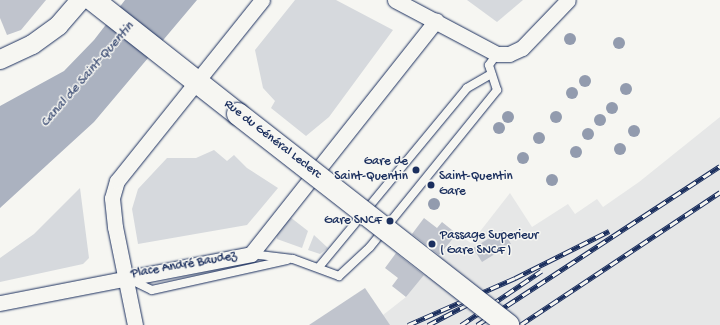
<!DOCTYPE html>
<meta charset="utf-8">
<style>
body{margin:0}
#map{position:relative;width:720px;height:325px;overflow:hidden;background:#f6f6f2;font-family:"Gochi Hand",sans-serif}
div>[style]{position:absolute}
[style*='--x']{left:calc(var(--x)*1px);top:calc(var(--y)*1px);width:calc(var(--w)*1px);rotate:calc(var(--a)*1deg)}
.built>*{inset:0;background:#e6e7e7}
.green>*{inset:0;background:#d6d9dd}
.water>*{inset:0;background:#abb2c0}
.building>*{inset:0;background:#c0c4cd}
.roads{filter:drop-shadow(0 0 1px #1b2f5e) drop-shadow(0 0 1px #1b2f5e)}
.service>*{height:8px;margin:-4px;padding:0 4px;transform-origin:4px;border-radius:4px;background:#f6f6f2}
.minor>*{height:15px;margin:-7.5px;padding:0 7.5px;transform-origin:7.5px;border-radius:7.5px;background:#f6f6f2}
.tertiary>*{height:19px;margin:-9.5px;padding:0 9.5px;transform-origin:9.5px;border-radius:9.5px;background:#f6f6f2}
.secondary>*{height:22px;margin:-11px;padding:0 11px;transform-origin:11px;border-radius:11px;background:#f6f6f2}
.rail>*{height:4.5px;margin-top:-2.25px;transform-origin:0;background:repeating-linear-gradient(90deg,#f6f6f2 0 9px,#1b2f5e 0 18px);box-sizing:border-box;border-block:1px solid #1b2f5e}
.bridges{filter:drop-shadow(0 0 1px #1b2f5e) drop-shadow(0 0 1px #1b2f5e)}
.secondary-bridge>*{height:22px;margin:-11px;padding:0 11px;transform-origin:11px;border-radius:11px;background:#f6f6f2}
.trees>*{width:12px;height:12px;margin:-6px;border-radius:50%;background:#929bae}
.dots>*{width:11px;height:11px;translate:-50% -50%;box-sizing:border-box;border:2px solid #f6f6f2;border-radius:50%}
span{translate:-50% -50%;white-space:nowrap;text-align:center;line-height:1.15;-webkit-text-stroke:3px #f6f6f2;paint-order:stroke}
.street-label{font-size:13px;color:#1b2f5e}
.poi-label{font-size:13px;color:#1b2f5e}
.right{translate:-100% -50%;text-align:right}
.left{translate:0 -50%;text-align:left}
.water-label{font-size:14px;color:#46567b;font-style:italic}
</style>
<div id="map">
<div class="built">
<i style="clip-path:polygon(720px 117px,720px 325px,385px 325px,383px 315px,406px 297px,457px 234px,471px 243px,510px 193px,532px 227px,568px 204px,575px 214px,597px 199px,603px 207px,639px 182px)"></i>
</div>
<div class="green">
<i style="clip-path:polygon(295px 0,336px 0,393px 30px,329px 117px,306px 136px,271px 108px,275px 101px,263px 88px,255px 50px)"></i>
<i style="clip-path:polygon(467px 0,523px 0,497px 22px)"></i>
<i style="clip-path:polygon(214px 150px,227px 161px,234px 155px,247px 168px,278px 188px,247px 225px,138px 244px,132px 209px,138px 189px,167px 158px,196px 158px)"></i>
<i style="clip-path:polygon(80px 188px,89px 258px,83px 264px,0 282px,0 258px,34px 234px)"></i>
<i style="clip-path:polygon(290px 217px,308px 231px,302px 248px,277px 239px,276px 234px)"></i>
<i style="clip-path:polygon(314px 235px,328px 248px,320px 254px,308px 250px)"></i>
</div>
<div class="water">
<i style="clip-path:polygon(125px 0,197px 0,94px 122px,0 208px,0 106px,64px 71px,94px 40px)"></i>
</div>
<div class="building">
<i style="clip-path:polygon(0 0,46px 0,21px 30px,7px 35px,0 18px)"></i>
<i style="clip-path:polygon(424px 218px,437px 228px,442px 222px,457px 234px,439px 255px,412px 234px)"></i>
<i style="clip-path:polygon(503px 230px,511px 244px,482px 262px,473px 248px)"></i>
<i style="clip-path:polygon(396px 253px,424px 275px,406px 297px,392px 286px,398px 278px,385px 268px)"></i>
<i style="clip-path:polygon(365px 288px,390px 325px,309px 325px)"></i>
</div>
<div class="roads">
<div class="service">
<i style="--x:251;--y:254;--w:42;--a:6.8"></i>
<i style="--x:293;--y:259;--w:49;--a:20.3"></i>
<i style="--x:339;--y:276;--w:42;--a:-43.1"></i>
<i style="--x:370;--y:247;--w:202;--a:-51"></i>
<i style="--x:497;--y:90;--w:26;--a:-108"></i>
<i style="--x:489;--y:65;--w:14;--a:-54"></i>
<i style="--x:319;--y:267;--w:232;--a:-50.4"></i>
<i style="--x:467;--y:88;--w:28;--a:-30"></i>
<i style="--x:129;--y:279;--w:25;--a:26"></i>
<i style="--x:152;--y:290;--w:138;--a:-12.5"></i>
</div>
<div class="minor">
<i style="--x:395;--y:0;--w:115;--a:27.9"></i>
<i style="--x:497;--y:54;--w:12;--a:0"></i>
<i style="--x:509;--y:54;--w:14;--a:-25"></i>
<i style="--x:522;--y:48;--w:66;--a:-46.2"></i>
<i style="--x:0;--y:303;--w:256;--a:-11"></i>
<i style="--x:251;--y:254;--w:298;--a:-51.6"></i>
<i style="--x:135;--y:325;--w:100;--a:-101.5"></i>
<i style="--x:115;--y:227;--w:29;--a:-96"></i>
<i style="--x:112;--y:198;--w:18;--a:-74"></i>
<i style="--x:117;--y:181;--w:232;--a:-51.3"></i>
</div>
<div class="tertiary">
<i style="--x:0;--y:59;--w:35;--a:-25"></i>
<i style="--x:32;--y:44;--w:32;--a:-36"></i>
<i style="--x:58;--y:25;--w:33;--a:-49"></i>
</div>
<div class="secondary">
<i style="--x:93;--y:0;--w:184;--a:38.2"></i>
</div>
</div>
<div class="rail">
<i style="--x:408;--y:325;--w:117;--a:-23.7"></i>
<i style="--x:515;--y:278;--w:105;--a:-26.6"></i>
<i style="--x:428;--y:325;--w:56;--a:-27.5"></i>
<i style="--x:461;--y:325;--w:97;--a:-34"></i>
<i style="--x:477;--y:325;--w:290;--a:-33.2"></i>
<i style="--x:520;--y:325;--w:240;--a:-33.6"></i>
</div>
<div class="bridges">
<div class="secondary-bridge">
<i style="--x:238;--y:114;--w:343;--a:38"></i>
</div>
</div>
<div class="trees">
<i style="left:570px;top:39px"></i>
<i style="left:619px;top:43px"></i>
<i style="left:585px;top:81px"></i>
<i style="left:626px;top:89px"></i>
<i style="left:572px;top:93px"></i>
<i style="left:612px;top:108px"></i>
<i style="left:508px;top:117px"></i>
<i style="left:556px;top:117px"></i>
<i style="left:600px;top:120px"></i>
<i style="left:499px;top:128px"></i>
<i style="left:634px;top:131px"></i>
<i style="left:588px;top:134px"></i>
<i style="left:539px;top:138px"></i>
<i style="left:620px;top:149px"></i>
<i style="left:576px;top:152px"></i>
<i style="left:523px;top:158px"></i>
<i style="left:552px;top:180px"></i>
<i style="left:434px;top:204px"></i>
</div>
<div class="dots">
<i style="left:416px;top:170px;background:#1b2f5e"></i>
<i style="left:431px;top:185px;background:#1b2f5e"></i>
<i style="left:390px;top:221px;background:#1b2f5e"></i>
<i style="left:432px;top:244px;background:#1b2f5e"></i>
</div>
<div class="street-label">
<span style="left:272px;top:140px;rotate:38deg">Rue du Général Leclerc</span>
<span style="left:184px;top:266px;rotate:-10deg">Place André Baudez</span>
</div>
<div class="poi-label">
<span class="right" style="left:408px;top:170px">Gare de<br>Saint-Quentin</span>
<span class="left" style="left:439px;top:185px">Saint-Quentin<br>Gare</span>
<span class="right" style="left:382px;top:221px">Gare SNCF</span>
<span class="left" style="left:440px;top:244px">Passage Superieur<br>( Gare SNCF )</span>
</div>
<div class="water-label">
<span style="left:88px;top:75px;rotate:-49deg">Canal de Saint-Quentin</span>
</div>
</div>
